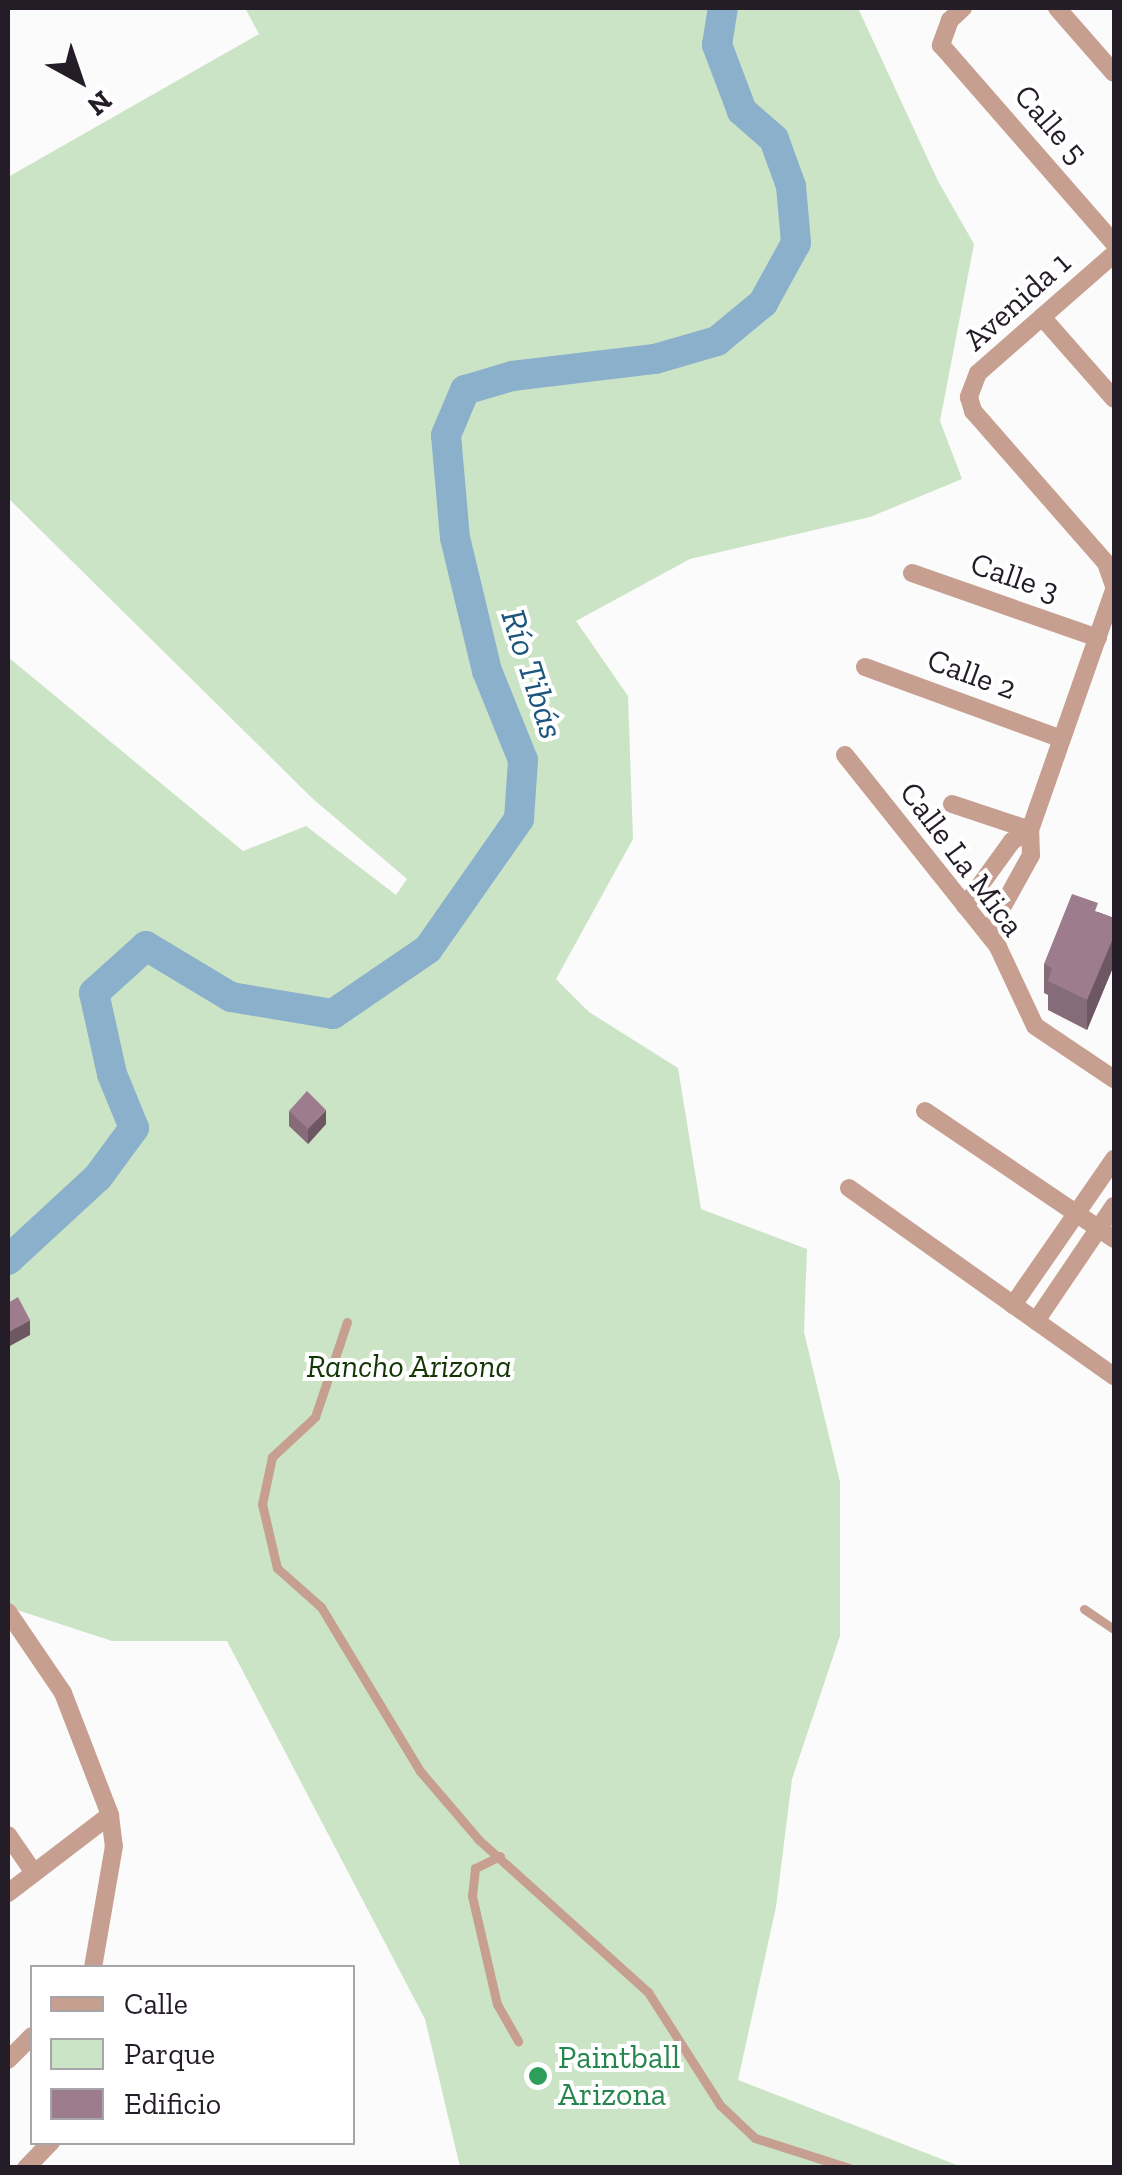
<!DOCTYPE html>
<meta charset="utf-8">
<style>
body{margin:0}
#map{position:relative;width:1122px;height:2175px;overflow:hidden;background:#fbfbfb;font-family:"Zilla Slab",serif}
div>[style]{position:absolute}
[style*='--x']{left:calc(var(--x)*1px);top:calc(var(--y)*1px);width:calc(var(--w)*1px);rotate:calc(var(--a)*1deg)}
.green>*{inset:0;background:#cce4c6}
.river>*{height:30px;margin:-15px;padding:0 15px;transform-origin:15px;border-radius:15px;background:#8bb0cc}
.service>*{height:9px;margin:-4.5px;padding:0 4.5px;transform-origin:4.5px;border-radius:4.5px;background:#c79f90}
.minor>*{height:18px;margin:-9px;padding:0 9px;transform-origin:9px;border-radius:9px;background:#c79f90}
.wall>*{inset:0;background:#866b79}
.shaded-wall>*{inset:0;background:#6d5763}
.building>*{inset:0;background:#9c7c8d}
.dots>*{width:28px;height:28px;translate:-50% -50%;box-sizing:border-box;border:5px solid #fff;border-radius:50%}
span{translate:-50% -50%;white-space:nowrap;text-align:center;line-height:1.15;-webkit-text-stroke:8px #fff;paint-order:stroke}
.street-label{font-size:32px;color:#241d28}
.park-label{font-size:32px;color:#123705;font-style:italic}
.leisure-label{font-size:32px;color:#27864d}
.left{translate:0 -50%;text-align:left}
.water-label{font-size:35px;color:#1c567d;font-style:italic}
.frame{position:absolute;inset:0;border:10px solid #241d28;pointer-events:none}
.legend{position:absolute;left:30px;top:1965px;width:325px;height:180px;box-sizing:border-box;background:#fff;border:2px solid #a7a5a9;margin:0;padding:12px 18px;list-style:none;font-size:30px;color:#241d28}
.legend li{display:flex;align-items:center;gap:20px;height:50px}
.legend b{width:50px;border:2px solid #a7a5a9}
.north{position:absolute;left:30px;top:30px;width:100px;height:100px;-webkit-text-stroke:8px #fff;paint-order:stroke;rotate:140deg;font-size:28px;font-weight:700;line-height:40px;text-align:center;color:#241d28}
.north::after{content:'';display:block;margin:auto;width:35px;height:45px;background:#241d28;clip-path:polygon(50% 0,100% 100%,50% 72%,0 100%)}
</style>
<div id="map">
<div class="green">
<i style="clip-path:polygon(245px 8px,858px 8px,938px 181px,974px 244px,940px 421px,962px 479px,870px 517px,690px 559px,576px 621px,628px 696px,633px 839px,556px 979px,589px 1012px,678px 1068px,701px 1209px,807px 1249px,804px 1332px,840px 1482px,840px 1636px,792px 1779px,776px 1907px,738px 2080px,962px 2167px,460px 2167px,425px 2019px,227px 1641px,112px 1641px,8px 1607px,8px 657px,243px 851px,306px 826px,396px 895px,407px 879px,312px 798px,8px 498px,8px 177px,259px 34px)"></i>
</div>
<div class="river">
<i style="--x:8;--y:1260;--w:122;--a:-42.7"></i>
<i style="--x:98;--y:1177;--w:61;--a:-53.7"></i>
<i style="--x:134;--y:1128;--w:58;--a:-112.2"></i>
<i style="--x:112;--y:1074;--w:83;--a:-102.5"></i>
<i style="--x:94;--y:993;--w:70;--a:-42.1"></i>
<i style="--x:146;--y:946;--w:99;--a:31"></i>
<i style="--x:231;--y:997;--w:103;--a:9.5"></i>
<i style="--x:333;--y:1014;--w:115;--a:-34.4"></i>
<i style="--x:428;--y:949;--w:159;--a:-55"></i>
<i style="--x:519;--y:819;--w:59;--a:-86.1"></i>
<i style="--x:523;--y:760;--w:96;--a:-112"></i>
<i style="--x:487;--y:671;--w:137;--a:-103.5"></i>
<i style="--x:455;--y:538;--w:103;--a:-95"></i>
<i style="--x:446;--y:435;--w:49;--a:-67.1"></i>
<i style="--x:465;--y:390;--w:49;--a:-16.6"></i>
<i style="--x:512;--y:376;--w:144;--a:-6.8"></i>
<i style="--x:655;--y:359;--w:65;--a:-16.2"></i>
<i style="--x:717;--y:341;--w:60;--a:-39.6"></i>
<i style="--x:763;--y:303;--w:68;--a:-61.2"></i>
<i style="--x:796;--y:243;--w:57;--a:-95"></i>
<i style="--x:791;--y:186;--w:50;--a:-109.9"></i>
<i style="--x:774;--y:139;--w:43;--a:-138.8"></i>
<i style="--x:742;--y:111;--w:71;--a:-110.7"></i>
<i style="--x:717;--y:45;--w:37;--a:-81"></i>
</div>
<div class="service">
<i style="--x:347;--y:1322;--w:100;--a:108.6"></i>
<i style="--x:315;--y:1417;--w:59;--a:137.1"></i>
<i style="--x:272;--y:1457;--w:48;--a:102"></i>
<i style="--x:262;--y:1504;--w:66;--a:76.8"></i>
<i style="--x:277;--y:1568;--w:59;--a:41.6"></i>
<i style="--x:321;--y:1607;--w:192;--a:58.9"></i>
<i style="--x:420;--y:1771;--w:91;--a:49.5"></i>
<i style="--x:479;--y:1840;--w:227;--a:42"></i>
<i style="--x:648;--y:1992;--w:134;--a:57.5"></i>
<i style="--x:720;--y:2105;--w:48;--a:43.3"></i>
<i style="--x:755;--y:2138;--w:99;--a:17.7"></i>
<i style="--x:1084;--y:1609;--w:36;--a:34"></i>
<i style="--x:500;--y:1856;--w:28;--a:154"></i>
<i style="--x:475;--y:1868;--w:28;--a:96"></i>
<i style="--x:472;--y:1896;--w:111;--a:77"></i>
<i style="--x:497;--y:2004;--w:43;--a:60.4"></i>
</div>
<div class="minor">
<i style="--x:963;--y:8;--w:18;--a:137"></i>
<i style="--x:950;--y:20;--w:27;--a:110"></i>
<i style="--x:941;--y:45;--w:263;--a:48.9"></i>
<i style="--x:1057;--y:8;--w:86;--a:48.8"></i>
<i style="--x:1114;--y:254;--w:181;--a:138.8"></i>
<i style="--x:978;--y:373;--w:26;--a:111"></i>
<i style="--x:969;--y:397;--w:15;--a:74"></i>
<i style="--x:973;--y:411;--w:202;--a:48.8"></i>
<i style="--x:1106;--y:563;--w:24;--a:71"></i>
<i style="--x:1042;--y:317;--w:109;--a:48.7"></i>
<i style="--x:912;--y:573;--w:197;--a:19.3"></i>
<i style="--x:865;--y:667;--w:207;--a:20.1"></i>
<i style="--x:845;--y:755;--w:246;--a:51.4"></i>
<i style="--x:998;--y:947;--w:87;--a:64.9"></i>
<i style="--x:1035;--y:1026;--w:95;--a:33.9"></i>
<i style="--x:952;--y:804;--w:82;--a:18.4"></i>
<i style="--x:965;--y:906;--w:80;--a:-54.1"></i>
<i style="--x:1012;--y:841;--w:21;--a:-31"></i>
<i style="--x:988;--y:933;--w:89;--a:-61.1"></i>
<i style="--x:1031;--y:855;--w:25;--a:-92"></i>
<i style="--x:1030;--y:830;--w:254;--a:-70.7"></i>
<i style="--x:925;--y:1111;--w:228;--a:34.1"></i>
<i style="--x:849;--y:1188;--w:325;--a:35.4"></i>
<i style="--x:1013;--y:1305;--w:178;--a:-55.3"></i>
<i style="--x:1036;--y:1321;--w:139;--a:-55.9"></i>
<i style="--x:8;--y:1612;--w:98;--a:55.8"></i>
<i style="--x:63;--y:1693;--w:131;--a:68.9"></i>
<i style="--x:110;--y:1815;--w:31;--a:83"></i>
<i style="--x:114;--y:1846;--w:124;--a:99.8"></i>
<i style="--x:8;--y:1835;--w:46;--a:55.6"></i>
<i style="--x:8;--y:1893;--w:128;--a:-37.4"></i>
<i style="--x:8;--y:2060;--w:34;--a:-45"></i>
<i style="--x:26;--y:2168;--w:36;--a:-46"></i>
</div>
<div class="wall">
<i style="clip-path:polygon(1098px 912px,1114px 918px,1114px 965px,1087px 1030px,1048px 1010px,1048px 995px,1044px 993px,1044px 964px)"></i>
<i style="clip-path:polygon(289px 1111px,326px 1124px,308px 1144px,289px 1126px)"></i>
</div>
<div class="shaded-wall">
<i style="clip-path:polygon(1114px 936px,1114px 965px,1087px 1030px,1087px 1000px)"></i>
<i style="clip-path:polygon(326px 1110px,326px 1124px,308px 1144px,308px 1129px)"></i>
<i style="clip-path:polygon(30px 1320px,30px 1335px,8px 1347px,8px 1332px)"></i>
</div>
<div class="building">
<i style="clip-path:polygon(1072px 894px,1098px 903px,1095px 911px,1114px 918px,1114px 936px,1087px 1000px,1048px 981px,1052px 968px,1044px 964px)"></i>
<i style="clip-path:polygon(307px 1091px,326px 1110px,308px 1129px,289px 1111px)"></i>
<i style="clip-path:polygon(18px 1297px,30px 1320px,8px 1332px,8px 1303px)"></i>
</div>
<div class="dots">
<i style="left:538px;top:2076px;background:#2e9e5b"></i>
</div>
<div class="street-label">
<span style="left:1051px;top:124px;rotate:49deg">Calle 5</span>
<span style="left:1017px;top:301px;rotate:-42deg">Avenida 1</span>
<span style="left:1015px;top:577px;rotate:19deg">Calle 3</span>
<span style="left:972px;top:674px;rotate:20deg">Calle 2</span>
<span style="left:962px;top:859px;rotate:53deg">Calle La Mica</span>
</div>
<div class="park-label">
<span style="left:409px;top:1366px">Rancho Arizona</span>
</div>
<div class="leisure-label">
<span class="left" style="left:558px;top:2076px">Paintball<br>Arizona</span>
</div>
<div class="water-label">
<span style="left:533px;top:674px;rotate:72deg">Río Tibás</span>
</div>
<div class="frame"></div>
<ul class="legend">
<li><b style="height:12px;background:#c79f90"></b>Calle</li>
<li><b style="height:28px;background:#cce4c6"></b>Parque</li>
<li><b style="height:28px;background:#9c7c8d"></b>Edificio</li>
</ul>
<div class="north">N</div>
</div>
